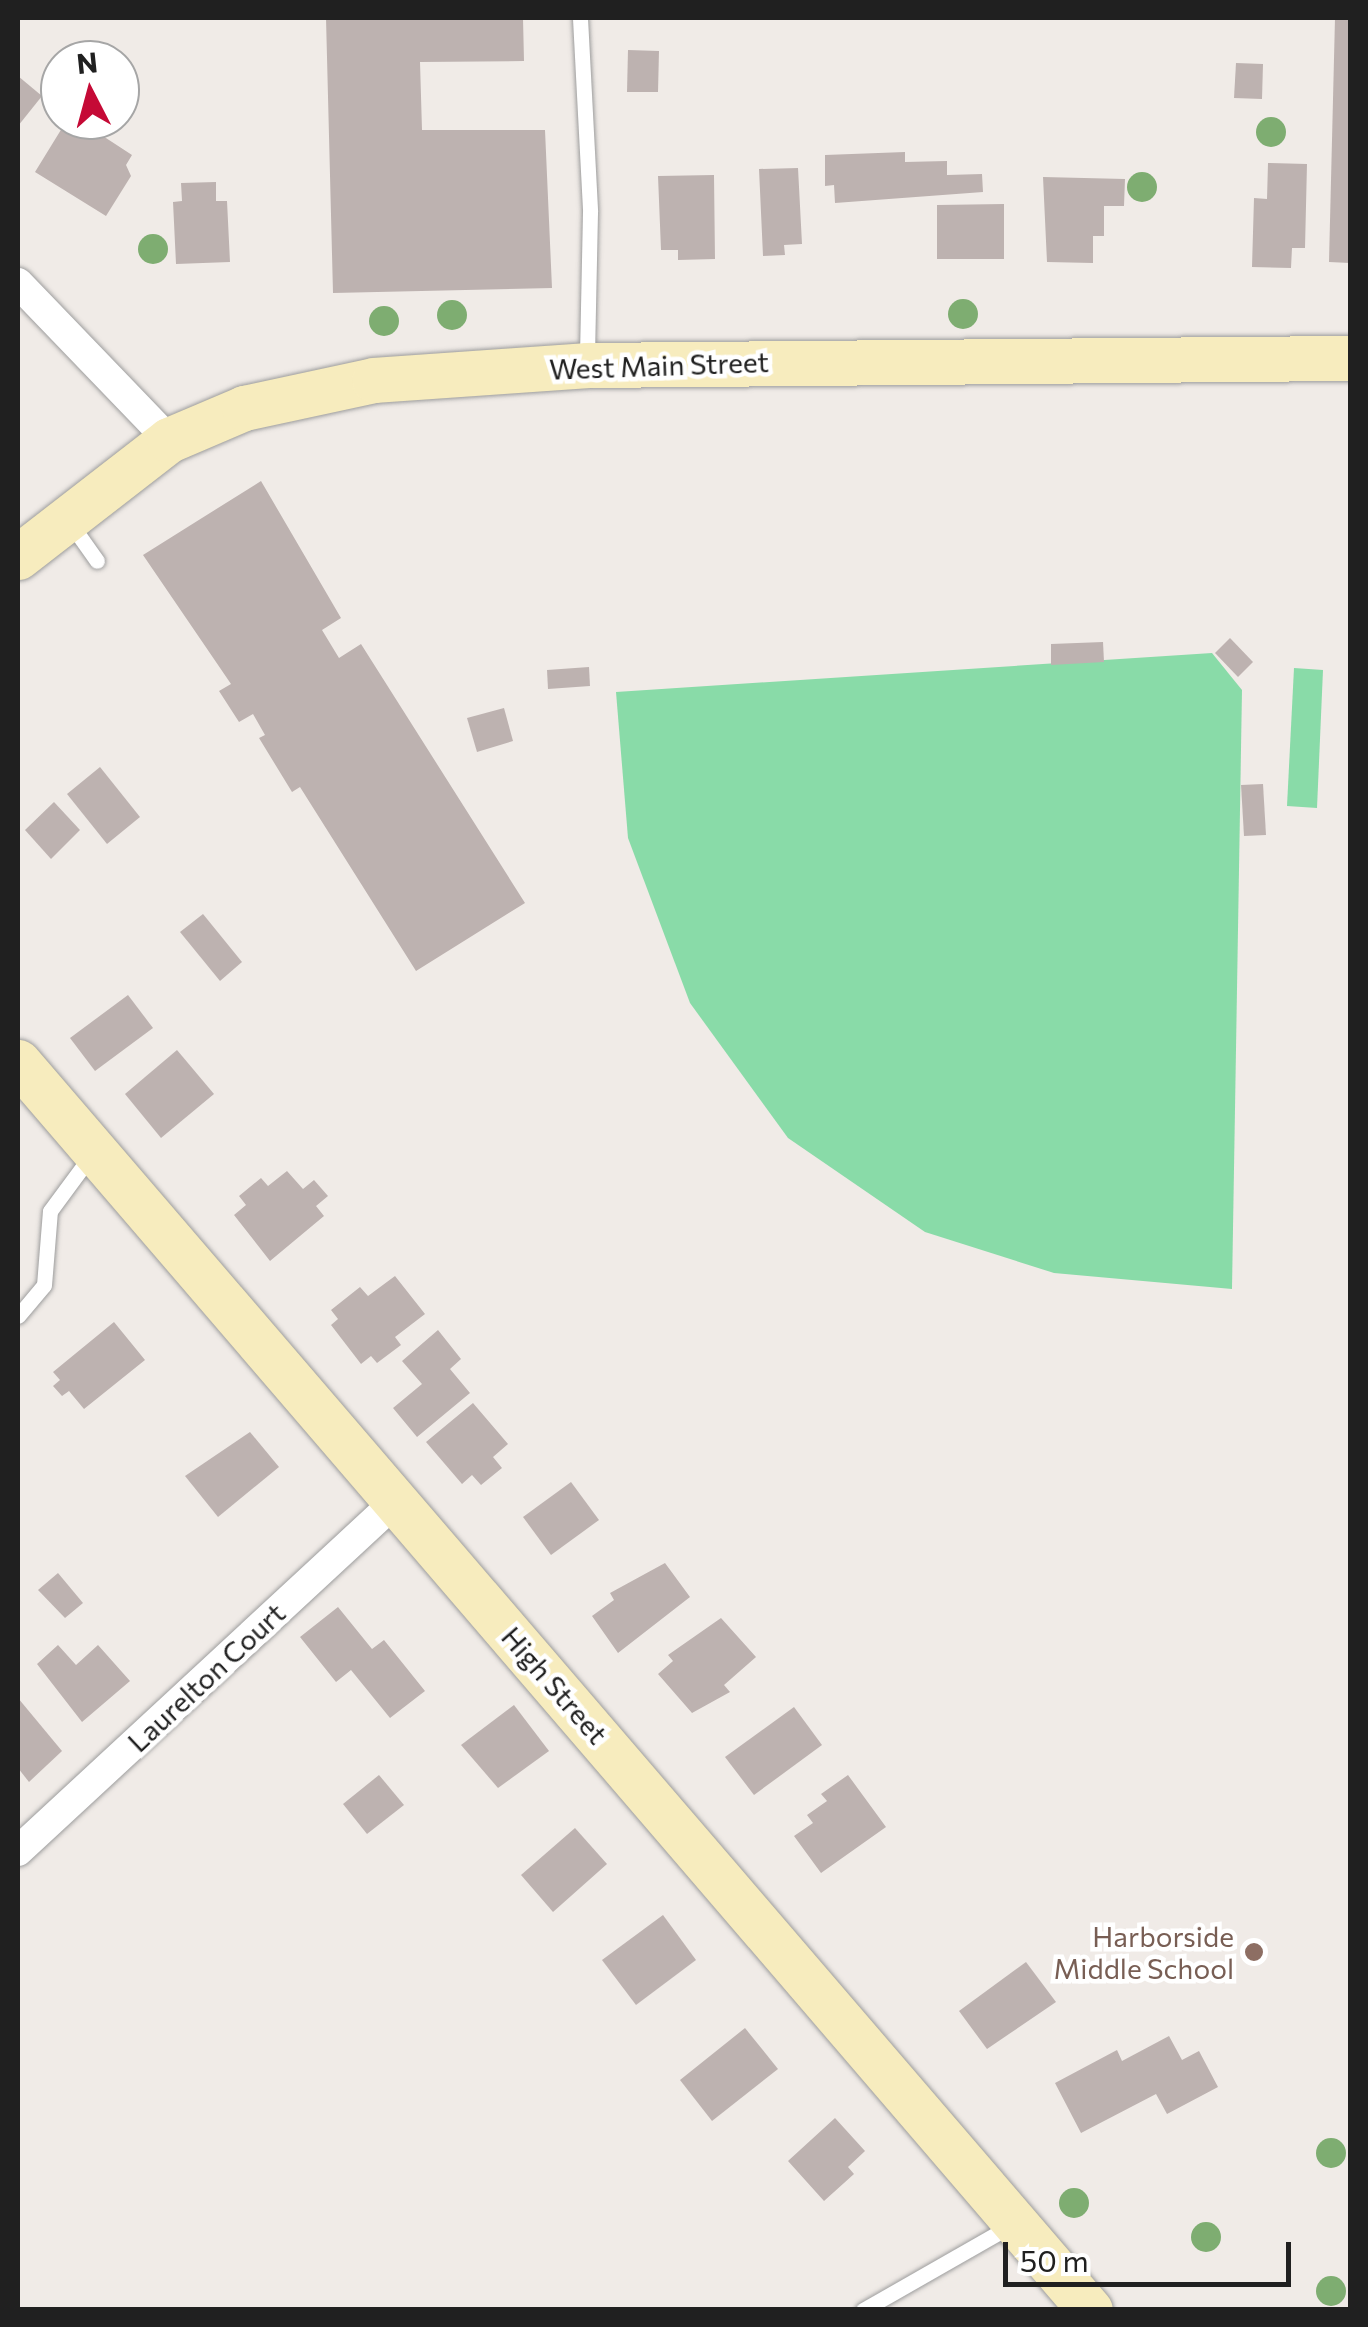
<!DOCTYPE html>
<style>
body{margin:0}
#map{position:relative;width:1368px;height:2327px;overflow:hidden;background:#f0ebe7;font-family:Commissioner,sans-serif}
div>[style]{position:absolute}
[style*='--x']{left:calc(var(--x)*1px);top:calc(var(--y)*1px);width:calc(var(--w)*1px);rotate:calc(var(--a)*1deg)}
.pitch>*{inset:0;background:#89dba8}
.building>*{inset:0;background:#bdb2b0}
.roads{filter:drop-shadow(0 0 2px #9d9d9d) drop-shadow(0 0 2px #9d9d9d)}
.lane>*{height:15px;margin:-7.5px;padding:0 7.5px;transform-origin:7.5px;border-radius:7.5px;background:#fff}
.street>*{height:30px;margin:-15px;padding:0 15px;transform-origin:15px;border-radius:15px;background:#fff}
.secondary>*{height:45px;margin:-22.5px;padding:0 22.5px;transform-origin:22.5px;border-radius:22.5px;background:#f7ecbe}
.trees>*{width:30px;height:30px;margin:-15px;border-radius:50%;background:#7ead71}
.dots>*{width:28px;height:28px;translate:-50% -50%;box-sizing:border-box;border:5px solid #fff;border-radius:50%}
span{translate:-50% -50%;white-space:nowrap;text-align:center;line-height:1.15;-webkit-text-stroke:9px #fff;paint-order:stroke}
.street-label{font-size:28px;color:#202020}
.education-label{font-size:28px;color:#785e54}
.right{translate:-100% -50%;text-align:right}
.frame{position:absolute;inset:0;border:20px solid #202020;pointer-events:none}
.north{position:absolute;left:40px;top:40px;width:100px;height:100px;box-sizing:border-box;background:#fff;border:2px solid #a6a6a6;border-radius:50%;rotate:354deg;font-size:28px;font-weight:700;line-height:40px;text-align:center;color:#202020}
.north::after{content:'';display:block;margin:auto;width:35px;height:45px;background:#c50a36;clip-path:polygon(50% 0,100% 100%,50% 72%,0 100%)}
.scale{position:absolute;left:1003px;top:2242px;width:288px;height:45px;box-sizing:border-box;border:5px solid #202020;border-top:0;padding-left:12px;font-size:30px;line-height:35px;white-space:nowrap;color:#202020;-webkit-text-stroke:8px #fff;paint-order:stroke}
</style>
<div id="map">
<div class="pitch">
<i style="clip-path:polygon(1212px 653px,1242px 690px,1232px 1289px,1054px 1273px,925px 1232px,788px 1138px,690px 1003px,628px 838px,616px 692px)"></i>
<i style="clip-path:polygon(1294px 668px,1323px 670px,1317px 808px,1287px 806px)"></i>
</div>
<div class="building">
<i style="clip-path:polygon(326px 18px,523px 18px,524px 61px,420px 62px,422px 130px,545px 130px,552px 288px,333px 293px)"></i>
<i style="clip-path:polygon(1335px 18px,1350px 18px,1350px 263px,1329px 262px)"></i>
<i style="clip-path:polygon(628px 50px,659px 51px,658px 92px,627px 92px)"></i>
<i style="clip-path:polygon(1236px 63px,1263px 64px,1262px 99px,1234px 98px)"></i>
<i style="clip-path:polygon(18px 76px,42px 96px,18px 126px)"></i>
<i style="clip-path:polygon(67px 120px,91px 120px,86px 125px,132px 155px,126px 165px,131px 176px,106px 216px,35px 172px)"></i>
<i style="clip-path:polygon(905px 152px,905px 162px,947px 161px,947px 175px,982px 174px,983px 192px,835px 203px,834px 185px,825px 186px,825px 155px)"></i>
<i style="clip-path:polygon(1268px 163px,1307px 164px,1305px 248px,1292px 248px,1291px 268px,1252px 267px,1254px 198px,1267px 199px)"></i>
<i style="clip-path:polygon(798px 168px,802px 244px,784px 245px,785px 255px,763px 256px,759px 169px)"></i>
<i style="clip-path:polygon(714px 175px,715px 259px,678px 260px,678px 250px,661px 250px,658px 176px)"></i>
<i style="clip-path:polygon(1043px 177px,1125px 179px,1124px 206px,1104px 206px,1104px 236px,1093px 236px,1093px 263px,1047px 262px)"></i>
<i style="clip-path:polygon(216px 182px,216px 201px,227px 201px,230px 262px,176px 264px,173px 202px,182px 201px,181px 183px)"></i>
<i style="clip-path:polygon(1004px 204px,1004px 259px,937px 259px,937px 205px)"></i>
<i style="clip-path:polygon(261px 481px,341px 618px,322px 630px,339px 658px,361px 644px,525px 903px,416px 971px,300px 787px,292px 792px,259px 738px,265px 735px,253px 714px,239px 722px,219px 691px,231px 684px,143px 555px)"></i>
<i style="clip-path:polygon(1230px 638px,1253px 662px,1238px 677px,1215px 653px)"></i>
<i style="clip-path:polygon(1103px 642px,1104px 662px,1051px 665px,1051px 644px)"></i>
<i style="clip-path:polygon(589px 667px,590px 686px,548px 689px,547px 670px)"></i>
<i style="clip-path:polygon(504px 708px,513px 741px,477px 752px,467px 718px)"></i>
<i style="clip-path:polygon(100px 767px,140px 817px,107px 844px,67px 794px)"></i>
<i style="clip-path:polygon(1263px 784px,1266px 835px,1244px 836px,1241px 785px)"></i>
<i style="clip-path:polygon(54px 802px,80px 830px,51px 859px,25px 830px)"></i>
<i style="clip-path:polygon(203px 914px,242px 962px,220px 981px,180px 932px)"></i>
<i style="clip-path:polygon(128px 995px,153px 1028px,95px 1071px,70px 1038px)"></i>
<i style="clip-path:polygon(177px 1050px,214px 1094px,161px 1138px,125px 1094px)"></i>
<i style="clip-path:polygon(287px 1171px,303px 1189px,314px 1180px,328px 1196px,316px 1206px,324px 1216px,270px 1261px,234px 1215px,246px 1205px,239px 1196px,261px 1178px,268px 1186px)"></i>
<i style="clip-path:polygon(395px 1276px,425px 1314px,395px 1337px,401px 1345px,377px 1363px,371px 1356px,361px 1364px,331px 1325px,338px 1319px,331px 1310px,360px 1287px,368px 1296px)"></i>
<i style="clip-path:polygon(114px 1322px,145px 1360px,84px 1409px,69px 1391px,62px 1396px,53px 1386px,60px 1380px,53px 1372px)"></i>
<i style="clip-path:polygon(438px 1330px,461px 1359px,450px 1369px,470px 1393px,417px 1437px,393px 1408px,422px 1384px,402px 1361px)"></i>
<i style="clip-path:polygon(473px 1403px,508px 1444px,493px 1457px,502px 1468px,481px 1485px,472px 1475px,462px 1484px,426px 1442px)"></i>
<i style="clip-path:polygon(250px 1432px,279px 1467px,218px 1517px,185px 1476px)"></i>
<i style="clip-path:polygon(571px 1482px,599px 1520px,551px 1555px,523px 1517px)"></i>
<i style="clip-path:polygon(665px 1563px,690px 1597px,618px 1653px,592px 1616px,614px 1600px,610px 1593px)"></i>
<i style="clip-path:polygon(58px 1573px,83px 1603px,65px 1618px,38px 1590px)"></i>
<i style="clip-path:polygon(338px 1607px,372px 1649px,384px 1640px,425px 1691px,390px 1718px,351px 1670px,336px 1682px,300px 1637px)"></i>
<i style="clip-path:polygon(721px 1618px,756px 1657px,724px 1685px,730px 1692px,692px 1713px,658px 1674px,673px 1661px,668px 1655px)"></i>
<i style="clip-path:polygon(58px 1645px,76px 1665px,98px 1645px,130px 1681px,82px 1722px,37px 1664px)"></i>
<i style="clip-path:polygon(18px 1698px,62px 1751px,29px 1782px,18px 1768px)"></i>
<i style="clip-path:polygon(514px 1705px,549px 1751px,498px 1788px,461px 1745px)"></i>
<i style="clip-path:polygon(794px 1707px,822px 1745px,754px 1795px,725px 1757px)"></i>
<i style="clip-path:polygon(379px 1775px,404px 1805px,367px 1834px,343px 1804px)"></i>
<i style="clip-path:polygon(848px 1775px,886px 1827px,821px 1873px,794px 1836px,813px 1823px,807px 1815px,827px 1801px,821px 1794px)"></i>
<i style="clip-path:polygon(575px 1828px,607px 1864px,553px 1912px,521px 1875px)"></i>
<i style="clip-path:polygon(663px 1915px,696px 1960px,636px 2005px,602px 1960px)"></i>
<i style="clip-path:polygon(1026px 1962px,1056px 2002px,987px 2049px,959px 2011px)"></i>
<i style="clip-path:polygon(745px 2028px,778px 2069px,712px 2121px,680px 2080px)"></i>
<i style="clip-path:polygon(1169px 2036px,1182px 2060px,1199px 2051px,1218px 2087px,1167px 2114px,1156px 2094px,1081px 2133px,1055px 2083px,1117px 2050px,1122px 2061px)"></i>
<i style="clip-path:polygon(835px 2118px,865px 2151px,848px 2167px,854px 2174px,824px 2201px,788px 2161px)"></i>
</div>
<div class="roads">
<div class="lane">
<i style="--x:580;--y:18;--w:194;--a:87"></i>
<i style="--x:590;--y:212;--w:149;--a:91.2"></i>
<i style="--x:68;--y:520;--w:50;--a:54.7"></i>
<i style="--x:18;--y:1316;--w:40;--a:-50"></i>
<i style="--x:44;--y:1285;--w:74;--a:-85.4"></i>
<i style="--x:50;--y:1211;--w:71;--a:-53.6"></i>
<i style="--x:863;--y:2310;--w:172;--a:-29.7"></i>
</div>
<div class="street">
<i style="--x:18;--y:283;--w:218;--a:46.1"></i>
<i style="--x:18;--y:1851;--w:514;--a:-42.79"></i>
</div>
<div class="secondary">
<i style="--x:18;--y:557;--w:191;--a:-37.8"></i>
<i style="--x:169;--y:440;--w:82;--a:-23.1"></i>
<i style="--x:244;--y:408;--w:133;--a:-12.2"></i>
<i style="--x:374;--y:380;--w:214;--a:-4"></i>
<i style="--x:587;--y:365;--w:763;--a:-0.53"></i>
<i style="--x:18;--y:1062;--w:1645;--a:49.34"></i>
</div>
</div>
<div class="trees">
<i style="left:1271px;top:132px"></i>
<i style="left:1142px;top:187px"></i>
<i style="left:153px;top:249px"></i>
<i style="left:963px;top:314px"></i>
<i style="left:452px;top:315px"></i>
<i style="left:384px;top:321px"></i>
<i style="left:1331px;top:2153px"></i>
<i style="left:1074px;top:2203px"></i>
<i style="left:1206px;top:2237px"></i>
<i style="left:1331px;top:2291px"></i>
</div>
<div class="dots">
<i style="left:1254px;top:1952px;background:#8d6e63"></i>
</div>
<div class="street-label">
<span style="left:659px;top:365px;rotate:-2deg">West Main Street</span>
<span style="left:206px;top:1677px;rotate:-43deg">Laurelton Court</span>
<span style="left:555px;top:1685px;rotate:49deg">High Street</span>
</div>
<div class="education-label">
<span class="right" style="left:1234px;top:1952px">Harborside<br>Middle School</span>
</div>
<div class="frame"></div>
<div class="north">N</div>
<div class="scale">50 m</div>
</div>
